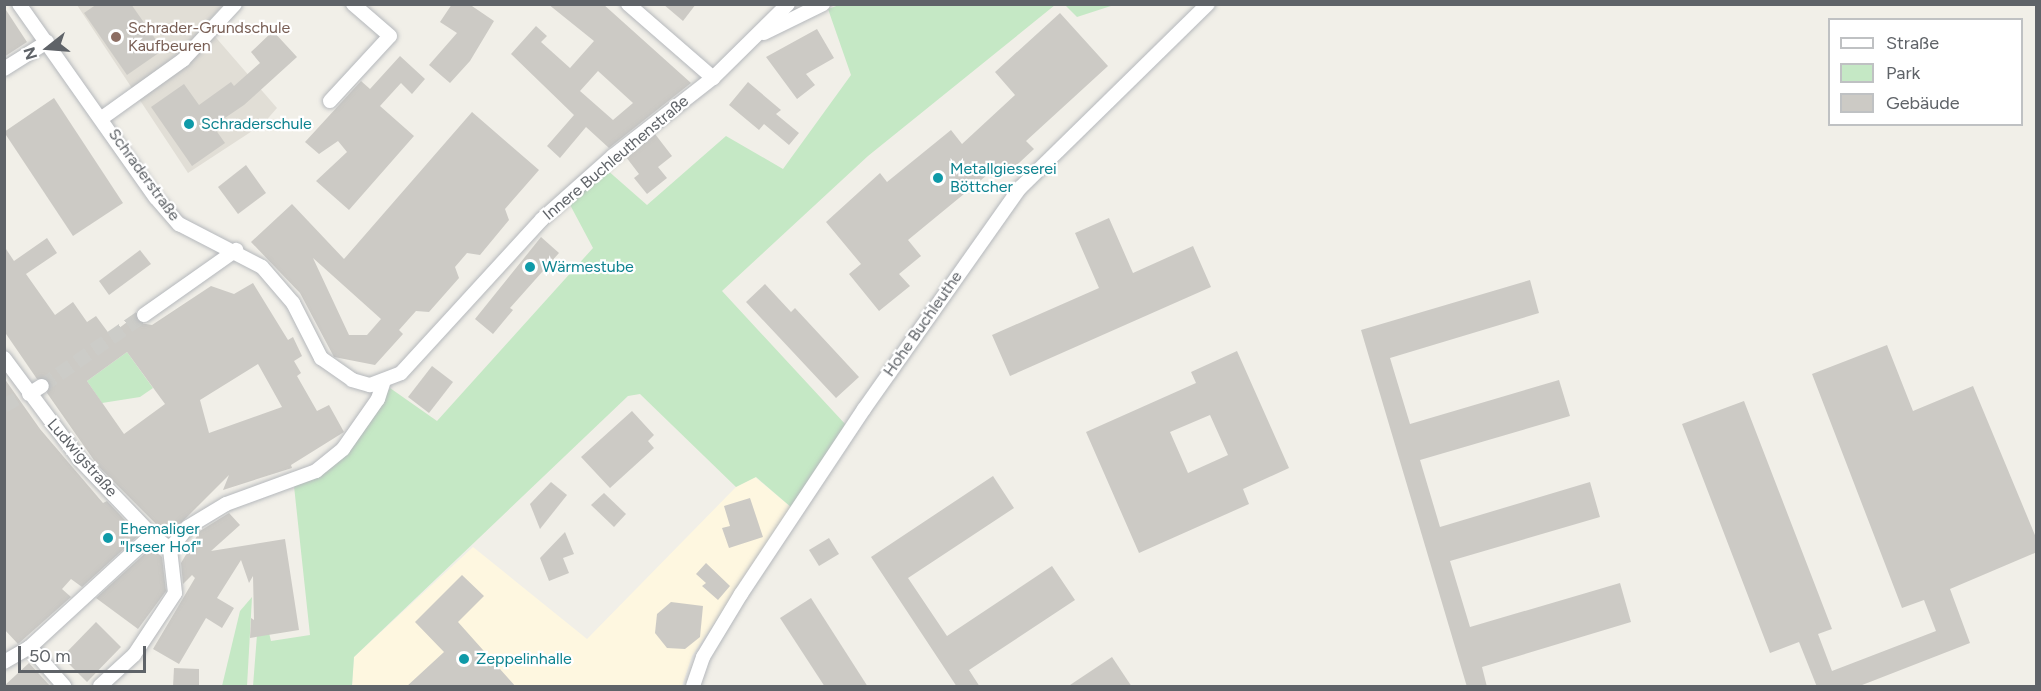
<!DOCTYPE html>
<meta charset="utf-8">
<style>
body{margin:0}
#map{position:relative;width:2041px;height:691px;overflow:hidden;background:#f1efe8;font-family:Figtree,sans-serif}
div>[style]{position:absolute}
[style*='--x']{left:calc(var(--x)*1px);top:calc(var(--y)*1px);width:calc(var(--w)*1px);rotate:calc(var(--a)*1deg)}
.commercial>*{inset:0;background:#fef7e0}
.education>*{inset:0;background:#e1ded6}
.green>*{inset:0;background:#c5e8c5}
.building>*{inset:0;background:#cccac5}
.street-tunnel>*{height:14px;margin-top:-7px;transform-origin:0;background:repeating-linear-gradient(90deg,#ccccc8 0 14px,transparent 0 21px)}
.roads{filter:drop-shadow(0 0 2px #b5b8bc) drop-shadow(0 0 2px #b5b8bc)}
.street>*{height:14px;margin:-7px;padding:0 7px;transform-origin:7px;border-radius:7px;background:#fff}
.dots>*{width:16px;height:16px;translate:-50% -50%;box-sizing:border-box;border:3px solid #fff;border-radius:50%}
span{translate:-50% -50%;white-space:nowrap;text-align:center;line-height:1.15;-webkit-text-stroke:4.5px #fff;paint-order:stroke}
.education-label{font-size:16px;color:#785e54}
.left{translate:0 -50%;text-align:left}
.culture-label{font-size:16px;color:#0d838f}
.street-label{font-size:16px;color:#5f6368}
.frame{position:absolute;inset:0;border:6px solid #5f6368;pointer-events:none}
.legend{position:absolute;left:1828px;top:18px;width:195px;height:108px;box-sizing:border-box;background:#fff;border:2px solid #bfc1c3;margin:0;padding:8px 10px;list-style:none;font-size:18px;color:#5f6368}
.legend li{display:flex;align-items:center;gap:12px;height:30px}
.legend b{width:30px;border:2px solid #bfc1c3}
.north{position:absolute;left:18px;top:18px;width:60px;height:60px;-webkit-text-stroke:4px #fff;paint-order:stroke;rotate:253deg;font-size:16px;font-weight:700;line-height:24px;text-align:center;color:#5f6368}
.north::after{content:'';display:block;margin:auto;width:21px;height:27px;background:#5f6368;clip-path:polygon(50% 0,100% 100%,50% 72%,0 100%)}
.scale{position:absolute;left:18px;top:646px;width:128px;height:27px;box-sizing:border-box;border:3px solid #5f6368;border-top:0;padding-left:8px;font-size:18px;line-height:21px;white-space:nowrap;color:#5f6368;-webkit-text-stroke:4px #fff;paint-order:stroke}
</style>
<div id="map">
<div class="commercial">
<i style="clip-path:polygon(755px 477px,792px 508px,692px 656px,682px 686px,352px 686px,354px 657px,473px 547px,587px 639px,736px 487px)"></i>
</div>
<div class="education">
<i style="clip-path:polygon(77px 5px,223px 5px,205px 25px,277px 108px,263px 124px,188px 173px)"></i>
</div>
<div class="green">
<i style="clip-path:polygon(839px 5px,1055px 5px,868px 156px,722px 291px,846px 425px,792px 508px,756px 477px,736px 487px,640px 394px,628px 396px,354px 657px,352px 686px,253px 686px,260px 596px,271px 641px,310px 635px,294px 486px,348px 453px,390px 388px,437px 421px,593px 248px,568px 201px,606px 169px,647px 205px,726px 136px,783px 169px,851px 75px,828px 9px)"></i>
<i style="clip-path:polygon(1065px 5px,1114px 5px,1077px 17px)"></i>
<i style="clip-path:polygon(127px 352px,153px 388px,140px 397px,102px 403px,87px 381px)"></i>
<i style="clip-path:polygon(252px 597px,247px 686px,222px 686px,240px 611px)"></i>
</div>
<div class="building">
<i style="clip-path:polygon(97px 4px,131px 4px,163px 50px,127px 75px,84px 13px)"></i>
<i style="clip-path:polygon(452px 4px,469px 4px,494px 21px,470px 61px,450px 83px,429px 65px,457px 33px,440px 22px)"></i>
<i style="clip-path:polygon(evenodd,548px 4px,603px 4px,691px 83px,609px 148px,586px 127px,560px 158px,547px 146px,574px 115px,511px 54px,536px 26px,547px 36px,541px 42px,570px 68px,594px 41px,548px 4px,598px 71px,633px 103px,613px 120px,580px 91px,598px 71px)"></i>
<i style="clip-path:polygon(663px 4px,696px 4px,683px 21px)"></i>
<i style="clip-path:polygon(4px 7px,27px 42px,4px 57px)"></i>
<i style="clip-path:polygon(1060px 13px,1108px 66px,1026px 141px,1034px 149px,1006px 175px,998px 166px,908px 240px,921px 256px,899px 274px,910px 286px,879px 311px,849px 274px,861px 264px,826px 222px,880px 173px,887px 182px,951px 130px,962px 144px,1015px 95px,995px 72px)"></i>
<i style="clip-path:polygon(817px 29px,834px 58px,806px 74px,815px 85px,797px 99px,766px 57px)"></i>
<i style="clip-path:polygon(273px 31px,297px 57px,244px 105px,213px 126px,225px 143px,192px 166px,151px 107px,184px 84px,199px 105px,231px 82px,234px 86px,260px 63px,251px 52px)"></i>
<i style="clip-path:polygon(400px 56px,425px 79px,412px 94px,401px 83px,380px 106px,414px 136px,349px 210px,316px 181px,347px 152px,338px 141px,319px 154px,305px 142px,361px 81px,370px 89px)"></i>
<i style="clip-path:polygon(748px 82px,781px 110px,776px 114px,799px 133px,789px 145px,764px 124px,759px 130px,729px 105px)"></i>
<i style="clip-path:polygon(54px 98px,123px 203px,73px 236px,4px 132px)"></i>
<i style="clip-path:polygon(evenodd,472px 112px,539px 170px,505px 209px,509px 220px,480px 255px,467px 253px,455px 267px,459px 278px,429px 312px,416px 311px,399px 330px,403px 334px,375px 365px,334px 357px,300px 293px,251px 242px,292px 204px,344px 259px,472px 112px,313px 258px,381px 319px,367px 335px,349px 335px,313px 258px)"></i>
<i style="clip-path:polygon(655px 134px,672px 156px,658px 167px,667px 178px,647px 194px,634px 178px,639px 174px,626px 157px)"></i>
<i style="clip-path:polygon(246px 165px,266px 193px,238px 214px,218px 187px)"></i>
<i style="clip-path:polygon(1109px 218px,1133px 273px,1193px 246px,1211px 287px,1010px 376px,992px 335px,1099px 288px,1075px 233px)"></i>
<i style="clip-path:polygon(541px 237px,559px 253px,510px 308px,513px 310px,493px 334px,475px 319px)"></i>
<i style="clip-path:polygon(evenodd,47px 238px,57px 253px,26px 274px,55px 315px,73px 302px,87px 322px,96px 316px,110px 335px,135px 316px,140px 323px,152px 325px,211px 286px,234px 294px,253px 283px,288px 340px,293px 337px,302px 356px,294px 361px,301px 373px,297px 376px,317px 411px,329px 405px,344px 432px,291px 465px,292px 468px,223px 490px,229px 475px,168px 536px,98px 466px,47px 393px,49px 381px,37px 379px,4px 331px,4px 246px,14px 261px,47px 238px,127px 352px,165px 404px,124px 434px,87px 381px,127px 352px,47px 238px,258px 364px,282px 407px,209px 433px,200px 400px,258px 364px)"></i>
<i style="clip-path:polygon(140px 250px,151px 264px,109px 295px,99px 281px)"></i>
<i style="clip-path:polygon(1530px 280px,1539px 313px,1390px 358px,1410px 424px,1559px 380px,1570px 416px,1420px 460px,1440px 527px,1590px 482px,1600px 517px,1450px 561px,1470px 627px,1620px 583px,1631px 622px,1482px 667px,1487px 687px,1467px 687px,1361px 330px)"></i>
<i style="clip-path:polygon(765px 284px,791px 312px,795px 308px,859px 377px,836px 398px,746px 302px)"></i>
<i style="clip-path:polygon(1887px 345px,1913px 411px,1973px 386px,2037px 540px,2037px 552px,1950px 589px,1970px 643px,1857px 687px,1817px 687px,1799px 642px,1770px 653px,1682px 424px,1744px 401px,1832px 629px,1818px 634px,1832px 671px,1936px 631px,1924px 600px,1902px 608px,1812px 374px)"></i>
<i style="clip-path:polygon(evenodd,1237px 351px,1289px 468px,1243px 489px,1249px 504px,1139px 553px,1086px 432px,1196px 383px,1191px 372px,1237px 351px,1210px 415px,1228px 455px,1188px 473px,1170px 432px,1210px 415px)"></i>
<i style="clip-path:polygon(432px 366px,453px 382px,429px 413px,408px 397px)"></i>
<i style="clip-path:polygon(4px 378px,40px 429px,103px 503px,107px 501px,139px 535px,82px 587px,71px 579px,62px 589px,71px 597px,18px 644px,4px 629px)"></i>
<i style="clip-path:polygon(632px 411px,654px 435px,648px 441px,654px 448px,610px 488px,581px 457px)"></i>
<i style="clip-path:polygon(993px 476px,1014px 508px,908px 578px,947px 636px,1052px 566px,1075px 600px,969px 670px,980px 687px,957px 687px,871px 557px)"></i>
<i style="clip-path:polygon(551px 482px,567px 495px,540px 529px,530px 504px)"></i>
<i style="clip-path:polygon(604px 493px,626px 514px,614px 527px,591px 505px)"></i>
<i style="clip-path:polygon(750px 498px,763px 537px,729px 548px,722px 528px,730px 526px,724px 506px)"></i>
<i style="clip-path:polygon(229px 513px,240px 525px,211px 551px,285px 539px,299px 630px,250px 638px,251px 618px,254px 620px,253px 576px,249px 583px,241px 560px,217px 598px,234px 608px,222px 628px,206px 618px,179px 664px,153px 649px,195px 578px,192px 575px,183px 584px,181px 563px,200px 531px)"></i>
<i style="clip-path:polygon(565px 532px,574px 554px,563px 558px,569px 573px,549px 581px,540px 558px)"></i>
<i style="clip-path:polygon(829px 538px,839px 554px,819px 566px,809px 550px)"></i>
<i style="clip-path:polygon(152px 547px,162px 557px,166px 591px,138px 629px,96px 598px)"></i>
<i style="clip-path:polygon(706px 563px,730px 586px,718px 600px,702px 586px,706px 583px,696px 574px)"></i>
<i style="clip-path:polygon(462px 575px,484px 596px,458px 622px,516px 687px,406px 687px,444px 652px,415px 622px)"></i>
<i style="clip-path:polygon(811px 598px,868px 687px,825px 687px,780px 618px)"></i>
<i style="clip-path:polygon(671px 602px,703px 606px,700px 637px,685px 649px,667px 648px,655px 633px,657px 614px)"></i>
<i style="clip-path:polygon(96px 622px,121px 647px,87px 682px,62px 657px)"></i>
<i style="clip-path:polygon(1112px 657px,1132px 687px,1067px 687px)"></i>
<i style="clip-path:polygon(29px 663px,51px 687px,4px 687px,4px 686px)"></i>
<i style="clip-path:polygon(174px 668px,199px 669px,199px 687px,173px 687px)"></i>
</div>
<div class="street-tunnel">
<i style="--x:42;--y:386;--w:124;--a:-34.8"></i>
<i style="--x:4;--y:406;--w:16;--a:-30"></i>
</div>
<div class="roads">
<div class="street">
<i style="--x:19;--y:4;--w:237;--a:54.8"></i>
<i style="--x:156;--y:198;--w:35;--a:49"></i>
<i style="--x:179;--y:224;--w:93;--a:27.4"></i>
<i style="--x:262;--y:267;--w:48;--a:49.3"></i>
<i style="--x:293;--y:303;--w:62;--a:63"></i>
<i style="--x:321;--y:358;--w:38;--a:35"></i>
<i style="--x:352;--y:380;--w:19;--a:16"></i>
<i style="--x:370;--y:385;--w:33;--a:-21"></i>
<i style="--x:401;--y:373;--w:209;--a:-47.5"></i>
<i style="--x:542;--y:219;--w:95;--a:-41.6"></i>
<i style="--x:613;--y:156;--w:127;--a:-38"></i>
<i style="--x:713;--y:78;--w:105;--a:-44.6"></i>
<i style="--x:628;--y:4;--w:113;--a:41"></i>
<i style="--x:764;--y:33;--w:66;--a:-26.2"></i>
<i style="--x:4;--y:69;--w:51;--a:-32.1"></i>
<i style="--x:330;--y:101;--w:88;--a:-47.3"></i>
<i style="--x:390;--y:36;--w:49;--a:-139.1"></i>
<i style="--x:102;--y:118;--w:100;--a:-35.6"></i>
<i style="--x:183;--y:60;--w:76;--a:-47.1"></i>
<i style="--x:144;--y:315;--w:113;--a:-35.2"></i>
<i style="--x:4;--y:358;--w:127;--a:53.3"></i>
<i style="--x:80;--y:460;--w:104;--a:46.2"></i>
<i style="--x:152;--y:535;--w:23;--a:38"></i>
<i style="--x:29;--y:394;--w:15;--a:-32"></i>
<i style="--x:170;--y:549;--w:28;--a:-51"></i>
<i style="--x:188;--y:527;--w:44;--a:-31.2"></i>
<i style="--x:226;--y:504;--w:96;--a:-20.1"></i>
<i style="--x:316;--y:471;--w:35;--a:-39"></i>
<i style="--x:343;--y:449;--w:61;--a:-55"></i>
<i style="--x:378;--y:399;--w:19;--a:-72"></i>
<i style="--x:30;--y:647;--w:52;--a:48.9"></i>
<i style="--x:4;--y:662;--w:30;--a:-30"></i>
<i style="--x:30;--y:647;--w:166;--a:-42.6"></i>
<i style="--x:100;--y:686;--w:46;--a:-42.4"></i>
<i style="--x:134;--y:655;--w:74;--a:-56.5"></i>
<i style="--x:175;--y:593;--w:44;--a:-96.5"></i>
<i style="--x:693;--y:686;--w:31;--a:-71"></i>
<i style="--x:703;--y:657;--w:74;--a:-58.9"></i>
<i style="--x:741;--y:594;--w:222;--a:-56.4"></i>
<i style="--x:864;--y:409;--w:271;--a:-54.8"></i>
<i style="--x:1020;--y:188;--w:263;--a:-44.4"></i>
</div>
</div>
<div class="dots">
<i style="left:116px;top:37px;background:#8d6e63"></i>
<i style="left:189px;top:124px;background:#0f9aa8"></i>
<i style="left:938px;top:178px;background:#0f9aa8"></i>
<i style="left:530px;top:267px;background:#0f9aa8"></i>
<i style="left:108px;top:538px;background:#0f9aa8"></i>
<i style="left:464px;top:659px;background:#0f9aa8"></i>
</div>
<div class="education-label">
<span class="left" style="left:128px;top:37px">Schrader-Grundschule<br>Kaufbeuren</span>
</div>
<div class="culture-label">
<span class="left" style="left:201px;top:124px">Schraderschule</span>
<span class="left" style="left:950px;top:178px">Metallgiesserei<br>Böttcher</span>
<span class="left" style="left:542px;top:267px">Wärmestube</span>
<span class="left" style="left:120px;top:538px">Ehemaliger<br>"Irseer Hof"</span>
<span class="left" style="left:476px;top:659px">Zeppelinhalle</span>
</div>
<div class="street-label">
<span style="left:616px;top:158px;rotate:-40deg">Innere Buchleuthenstraße</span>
<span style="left:144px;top:175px;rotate:54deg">Schraderstraße</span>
<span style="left:923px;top:324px;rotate:-55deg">Hohe Buchleuthe</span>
<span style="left:82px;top:458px;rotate:49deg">Ludwigstraße</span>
</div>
<div class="frame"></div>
<ul class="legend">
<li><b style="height:8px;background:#fff"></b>Straße</li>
<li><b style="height:16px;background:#c5e8c5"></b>Park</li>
<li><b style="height:16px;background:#cccac5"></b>Gebäude</li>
</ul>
<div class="north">N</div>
<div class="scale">50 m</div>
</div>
